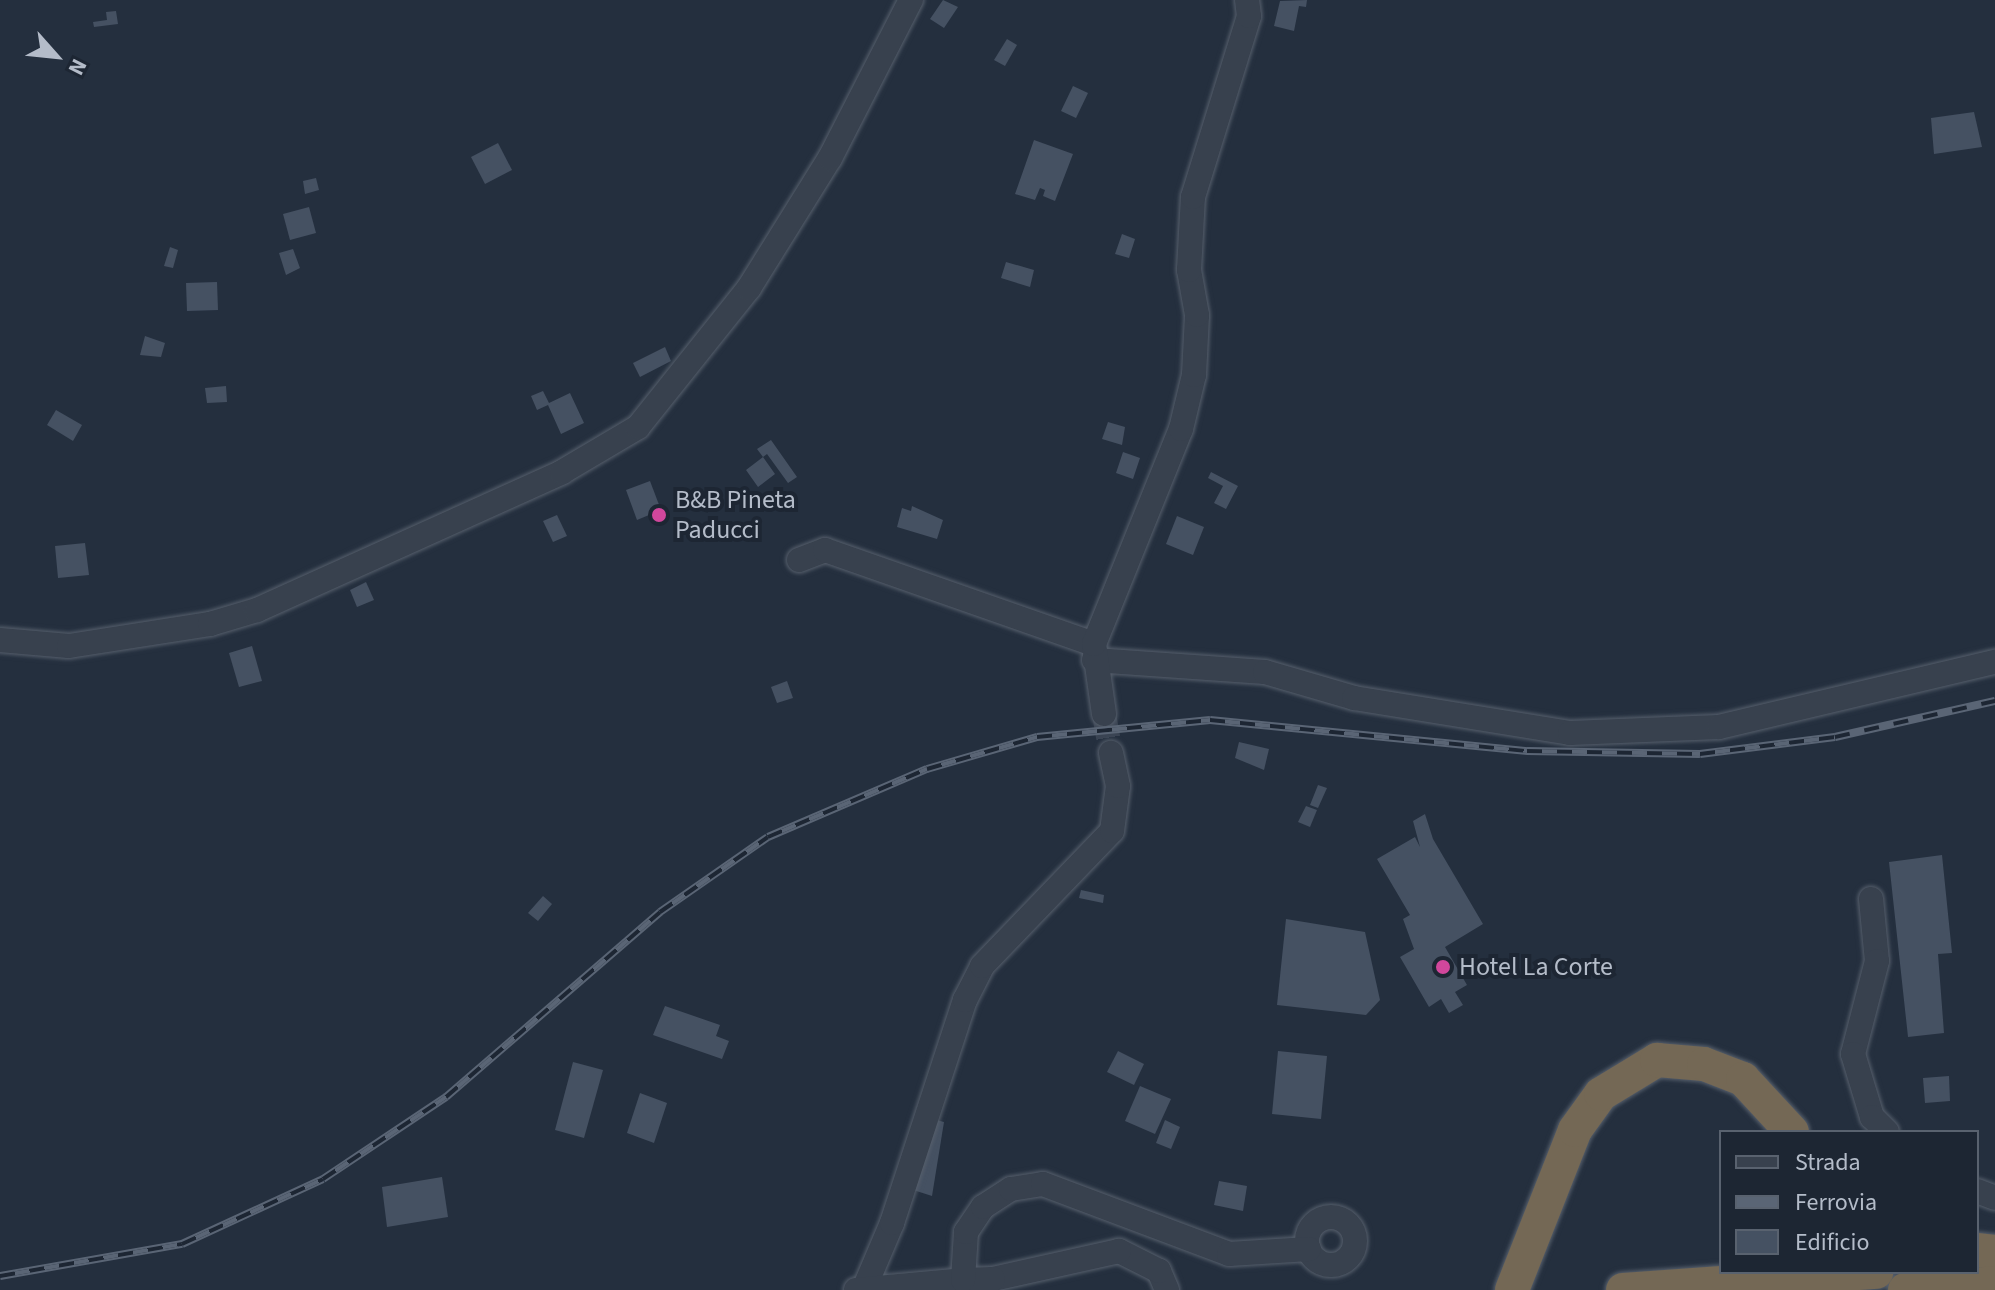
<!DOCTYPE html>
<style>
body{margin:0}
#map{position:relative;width:1995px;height:1290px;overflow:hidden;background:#242f3e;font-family:"Source Sans 3",sans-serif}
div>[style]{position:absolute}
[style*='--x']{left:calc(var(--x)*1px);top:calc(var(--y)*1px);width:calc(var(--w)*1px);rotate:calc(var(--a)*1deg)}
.building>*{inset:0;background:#455162}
.minor-tunnel>*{height:24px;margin-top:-12px;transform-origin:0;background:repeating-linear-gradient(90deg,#3a4453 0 24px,transparent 0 36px)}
.roads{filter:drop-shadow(0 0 2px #565f6c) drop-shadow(0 0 2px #565f6c)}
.minor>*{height:24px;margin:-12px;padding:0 12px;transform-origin:12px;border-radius:12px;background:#38414e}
.minor>.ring{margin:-12px;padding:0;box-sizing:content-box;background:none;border:24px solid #38414e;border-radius:50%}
.highway>*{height:34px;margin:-17px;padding:0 17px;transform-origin:17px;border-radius:17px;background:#746855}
.rail>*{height:8px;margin-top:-4px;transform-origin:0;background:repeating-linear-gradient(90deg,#1d2633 0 15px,#5a6575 0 30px);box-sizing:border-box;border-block:2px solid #5a6575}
.dots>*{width:22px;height:22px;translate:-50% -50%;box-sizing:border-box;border:4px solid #1d2633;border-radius:50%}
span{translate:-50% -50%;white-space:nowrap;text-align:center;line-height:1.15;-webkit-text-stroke:8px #1d2633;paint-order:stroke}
.poi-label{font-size:26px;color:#b4bcc9}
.left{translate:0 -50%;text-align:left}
.legend{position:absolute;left:1719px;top:1130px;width:260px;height:144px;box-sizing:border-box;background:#1d2633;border:2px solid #59626f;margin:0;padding:10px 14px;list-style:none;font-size:24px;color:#b4bcc9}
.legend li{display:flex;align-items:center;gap:16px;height:40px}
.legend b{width:40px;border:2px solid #59626f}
.north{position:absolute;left:16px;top:16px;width:80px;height:80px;-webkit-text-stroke:6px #1d2633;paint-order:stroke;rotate:117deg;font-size:22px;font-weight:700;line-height:32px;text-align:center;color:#b4bcc9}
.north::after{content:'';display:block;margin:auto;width:28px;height:36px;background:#b4bcc9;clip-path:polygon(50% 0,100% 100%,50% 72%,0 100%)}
</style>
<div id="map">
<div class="building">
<i style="clip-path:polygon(943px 0,958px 7px,944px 28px,930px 19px)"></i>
<i style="clip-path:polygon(1307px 0,1306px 7px,1299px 6px,1294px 31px,1274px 26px,1280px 1px)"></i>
<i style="clip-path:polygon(116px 11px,118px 24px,94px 27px,93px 22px,107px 20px,106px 12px)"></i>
<i style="clip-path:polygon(1007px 39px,1017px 45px,1005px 66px,994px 60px)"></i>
<i style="clip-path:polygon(1073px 86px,1088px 93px,1076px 118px,1061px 111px)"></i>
<i style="clip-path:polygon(1974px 112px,1982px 147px,1934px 154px,1931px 118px)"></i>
<i style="clip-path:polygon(1034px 140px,1073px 154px,1055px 201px,1043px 196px,1045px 190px,1040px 188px,1035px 200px,1015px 194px)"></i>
<i style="clip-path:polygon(498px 143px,512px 170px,485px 184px,471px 157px)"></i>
<i style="clip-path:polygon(316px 178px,319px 190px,305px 194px,303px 181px)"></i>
<i style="clip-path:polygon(309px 207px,316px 233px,290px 240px,283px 214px)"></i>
<i style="clip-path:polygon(1122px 234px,1135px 239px,1129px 258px,1115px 254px)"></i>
<i style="clip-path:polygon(170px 247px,178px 250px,173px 268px,164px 266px)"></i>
<i style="clip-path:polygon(293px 249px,300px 268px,286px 275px,279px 253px)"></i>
<i style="clip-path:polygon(1006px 262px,1034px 270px,1030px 287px,1001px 278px)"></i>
<i style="clip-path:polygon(217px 282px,218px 310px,187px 311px,186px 283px)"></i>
<i style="clip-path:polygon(145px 336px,165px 343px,161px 357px,140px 355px)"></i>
<i style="clip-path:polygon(665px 347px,671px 361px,640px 377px,633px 363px)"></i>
<i style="clip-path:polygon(226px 386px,227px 402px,207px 403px,205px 388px)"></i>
<i style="clip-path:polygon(543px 391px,549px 403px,570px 393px,584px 423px,561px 434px,548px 405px,537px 410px,531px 396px)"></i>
<i style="clip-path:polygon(56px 410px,82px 425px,73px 441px,47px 425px)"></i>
<i style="clip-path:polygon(1108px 422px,1125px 427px,1122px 445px,1102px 439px)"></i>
<i style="clip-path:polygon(771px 440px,797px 477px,788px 483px,767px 454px,763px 457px,775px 474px,758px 487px,746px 470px,763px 457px,757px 449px)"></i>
<i style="clip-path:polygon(1123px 452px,1140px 458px,1133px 479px,1116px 473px)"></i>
<i style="clip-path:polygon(1211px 472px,1238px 486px,1226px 509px,1214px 503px,1223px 486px,1208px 478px)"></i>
<i style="clip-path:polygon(650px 481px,661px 510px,637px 520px,626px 490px)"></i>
<i style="clip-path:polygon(912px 506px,943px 520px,937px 539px,897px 527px,902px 508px,911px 511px)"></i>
<i style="clip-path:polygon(557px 515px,567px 536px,553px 542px,543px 521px)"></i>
<i style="clip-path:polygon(1177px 516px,1204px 527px,1193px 555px,1166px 544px)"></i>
<i style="clip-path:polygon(85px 543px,89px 575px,58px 578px,55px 546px)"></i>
<i style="clip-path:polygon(366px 582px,374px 600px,357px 607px,350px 590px)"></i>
<i style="clip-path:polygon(252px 646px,262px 681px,239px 687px,229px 653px)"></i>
<i style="clip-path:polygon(787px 681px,793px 698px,777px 703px,771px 687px)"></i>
<i style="clip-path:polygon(1239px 742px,1269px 749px,1264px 770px,1235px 758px)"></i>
<i style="clip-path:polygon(1318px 785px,1327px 788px,1318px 808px,1310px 805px)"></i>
<i style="clip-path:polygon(1306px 806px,1317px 810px,1310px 827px,1298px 822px)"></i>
<i style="clip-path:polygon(1425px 814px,1433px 839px,1483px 924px,1445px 947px,1467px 985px,1455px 992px,1463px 1005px,1449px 1013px,1441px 999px,1429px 1007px,1400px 957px,1414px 949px,1403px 919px,1410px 915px,1377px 859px,1415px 837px,1420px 847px,1413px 821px)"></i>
<i style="clip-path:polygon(1942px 855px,1952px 953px,1938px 954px,1944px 1033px,1908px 1037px,1889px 862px)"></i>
<i style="clip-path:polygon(1081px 890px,1104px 895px,1103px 903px,1079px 898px)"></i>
<i style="clip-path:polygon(543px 896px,552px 904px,538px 921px,528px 913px)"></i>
<i style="clip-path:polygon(1286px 919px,1365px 932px,1380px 1000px,1366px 1015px,1277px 1005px)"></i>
<i style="clip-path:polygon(665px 1006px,720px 1025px,716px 1036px,729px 1041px,722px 1059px,653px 1035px)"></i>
<i style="clip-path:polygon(1118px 1051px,1144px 1064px,1134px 1085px,1107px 1072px)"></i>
<i style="clip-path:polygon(1278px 1051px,1327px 1056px,1321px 1119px,1272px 1114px)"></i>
<i style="clip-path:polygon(573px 1062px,603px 1070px,584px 1138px,555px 1130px)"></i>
<i style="clip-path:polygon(1949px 1076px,1950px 1101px,1925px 1103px,1923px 1078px)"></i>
<i style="clip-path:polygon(1140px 1086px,1171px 1099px,1155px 1134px,1125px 1121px)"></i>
<i style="clip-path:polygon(640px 1093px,667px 1103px,654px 1143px,627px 1133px)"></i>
<i style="clip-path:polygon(929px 1118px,944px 1122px,932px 1196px,907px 1188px)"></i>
<i style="clip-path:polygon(1165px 1120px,1180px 1127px,1171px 1149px,1156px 1143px)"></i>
<i style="clip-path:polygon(442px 1177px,448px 1217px,387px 1227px,382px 1187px)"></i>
<i style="clip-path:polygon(1219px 1181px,1247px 1186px,1243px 1211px,1214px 1205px)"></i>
</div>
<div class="minor-tunnel">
<i style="--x:1104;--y:714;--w:40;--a:80"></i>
</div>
<div class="roads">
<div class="minor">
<i style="--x:799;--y:560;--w:28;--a:-21"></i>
<i style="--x:825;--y:550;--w:285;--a:19.3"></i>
<i style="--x:0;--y:640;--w:69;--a:5"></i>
<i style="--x:69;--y:646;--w:143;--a:-8.9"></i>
<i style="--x:210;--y:624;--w:49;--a:-16.6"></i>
<i style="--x:257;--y:610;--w:335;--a:-24.3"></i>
<i style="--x:562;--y:472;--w:88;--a:-30.6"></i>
<i style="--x:638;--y:427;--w:178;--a:-51.4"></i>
<i style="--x:749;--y:288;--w:153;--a:-58.1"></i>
<i style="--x:830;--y:158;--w:178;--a:-62.9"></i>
<i style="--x:1094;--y:660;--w:171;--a:4"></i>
<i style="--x:1265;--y:672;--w:93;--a:16.3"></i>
<i style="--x:1354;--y:698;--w:219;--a:9.2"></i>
<i style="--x:1570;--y:733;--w:149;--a:-2.3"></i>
<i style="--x:1719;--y:727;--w:284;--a:-13.3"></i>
<i style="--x:1104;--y:714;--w:71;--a:-98.1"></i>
<i style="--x:1094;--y:644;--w:232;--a:-68"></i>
<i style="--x:1181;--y:429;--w:56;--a:-76.5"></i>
<i style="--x:1194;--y:375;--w:60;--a:-87.1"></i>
<i style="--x:1197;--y:315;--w:46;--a:-100.1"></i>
<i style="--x:1189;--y:270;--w:73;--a:-86.9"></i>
<i style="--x:1193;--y:197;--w:189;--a:-72.8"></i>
<i style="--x:1249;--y:16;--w:16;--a:-97"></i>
<i style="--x:1871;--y:899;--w:62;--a:84.5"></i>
<i style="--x:1877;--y:961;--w:96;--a:104.5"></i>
<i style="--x:1853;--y:1054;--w:66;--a:73.2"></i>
<i style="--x:1872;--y:1117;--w:21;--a:45"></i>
<i style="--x:1977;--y:1191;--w:19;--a:21"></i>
<i class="ring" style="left:1307px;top:1217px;width:24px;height:24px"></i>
<i style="--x:864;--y:1289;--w:72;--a:-67"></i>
<i style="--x:892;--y:1223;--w:235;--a:-71.9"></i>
<i style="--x:965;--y:1000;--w:38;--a:-63"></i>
<i style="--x:982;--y:966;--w:187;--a:-46.1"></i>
<i style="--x:1112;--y:831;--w:45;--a:-82.4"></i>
<i style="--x:1118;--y:786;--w:34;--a:-102"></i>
<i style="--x:856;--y:1290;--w:107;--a:-5.3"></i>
<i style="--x:1167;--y:1290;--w:21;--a:-113"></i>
<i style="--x:1159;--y:1271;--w:45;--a:-153.4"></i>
<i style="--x:1119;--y:1251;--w:129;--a:167.5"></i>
<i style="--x:993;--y:1279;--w:30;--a:178"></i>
<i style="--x:963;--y:1280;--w:48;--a:-86.4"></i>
<i style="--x:966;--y:1232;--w:30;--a:-56"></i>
<i style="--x:983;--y:1207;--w:33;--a:-33"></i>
<i style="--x:1011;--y:1189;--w:32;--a:-9"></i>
<i style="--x:1043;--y:1184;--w:199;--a:20.6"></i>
<i style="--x:1229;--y:1254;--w:80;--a:-3.6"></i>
</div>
<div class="highway">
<i style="--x:1977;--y:1250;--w:18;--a:6"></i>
<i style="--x:1512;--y:1290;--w:172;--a:-68.5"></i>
<i style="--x:1575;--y:1130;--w:44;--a:-54.2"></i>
<i style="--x:1601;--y:1094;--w:66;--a:-31.3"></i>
<i style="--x:1657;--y:1060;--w:47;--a:4.9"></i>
<i style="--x:1704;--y:1064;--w:42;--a:21"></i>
<i style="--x:1743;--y:1079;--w:72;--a:47.2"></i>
<i style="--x:1623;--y:1290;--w:254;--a:-4.1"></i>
<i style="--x:1905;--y:1290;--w:90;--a:-4.4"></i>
</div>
</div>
<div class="rail">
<i style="--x:0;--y:1276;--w:185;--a:-10"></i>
<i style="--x:182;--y:1244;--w:155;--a:-24.7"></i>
<i style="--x:323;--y:1179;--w:148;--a:-33.7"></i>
<i style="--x:446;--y:1097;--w:283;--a:-40.8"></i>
<i style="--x:660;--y:912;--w:131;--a:-34.8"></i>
<i style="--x:768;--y:837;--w:173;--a:-23.2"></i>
<i style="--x:927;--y:769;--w:115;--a:-16.2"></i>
<i style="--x:1037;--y:737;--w:174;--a:-5.6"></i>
<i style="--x:1210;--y:720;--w:319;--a:5.6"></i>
<i style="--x:1527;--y:751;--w:173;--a:1"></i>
<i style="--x:1700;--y:754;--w:136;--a:-7.2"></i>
<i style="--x:1835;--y:737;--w:164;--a:-12.7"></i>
</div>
<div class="dots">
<i style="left:659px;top:515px;background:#d1479c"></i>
<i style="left:1443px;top:967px;background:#d1479c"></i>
</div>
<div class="poi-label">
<span class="left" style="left:675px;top:515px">B&amp;B Pineta<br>Paducci</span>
<span class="left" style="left:1459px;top:967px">Hotel La Corte</span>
</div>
<ul class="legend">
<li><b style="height:10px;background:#38414e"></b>Strada</li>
<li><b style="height:10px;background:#5a6575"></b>Ferrovia</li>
<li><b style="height:22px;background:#455162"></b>Edificio</li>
</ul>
<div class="north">N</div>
</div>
